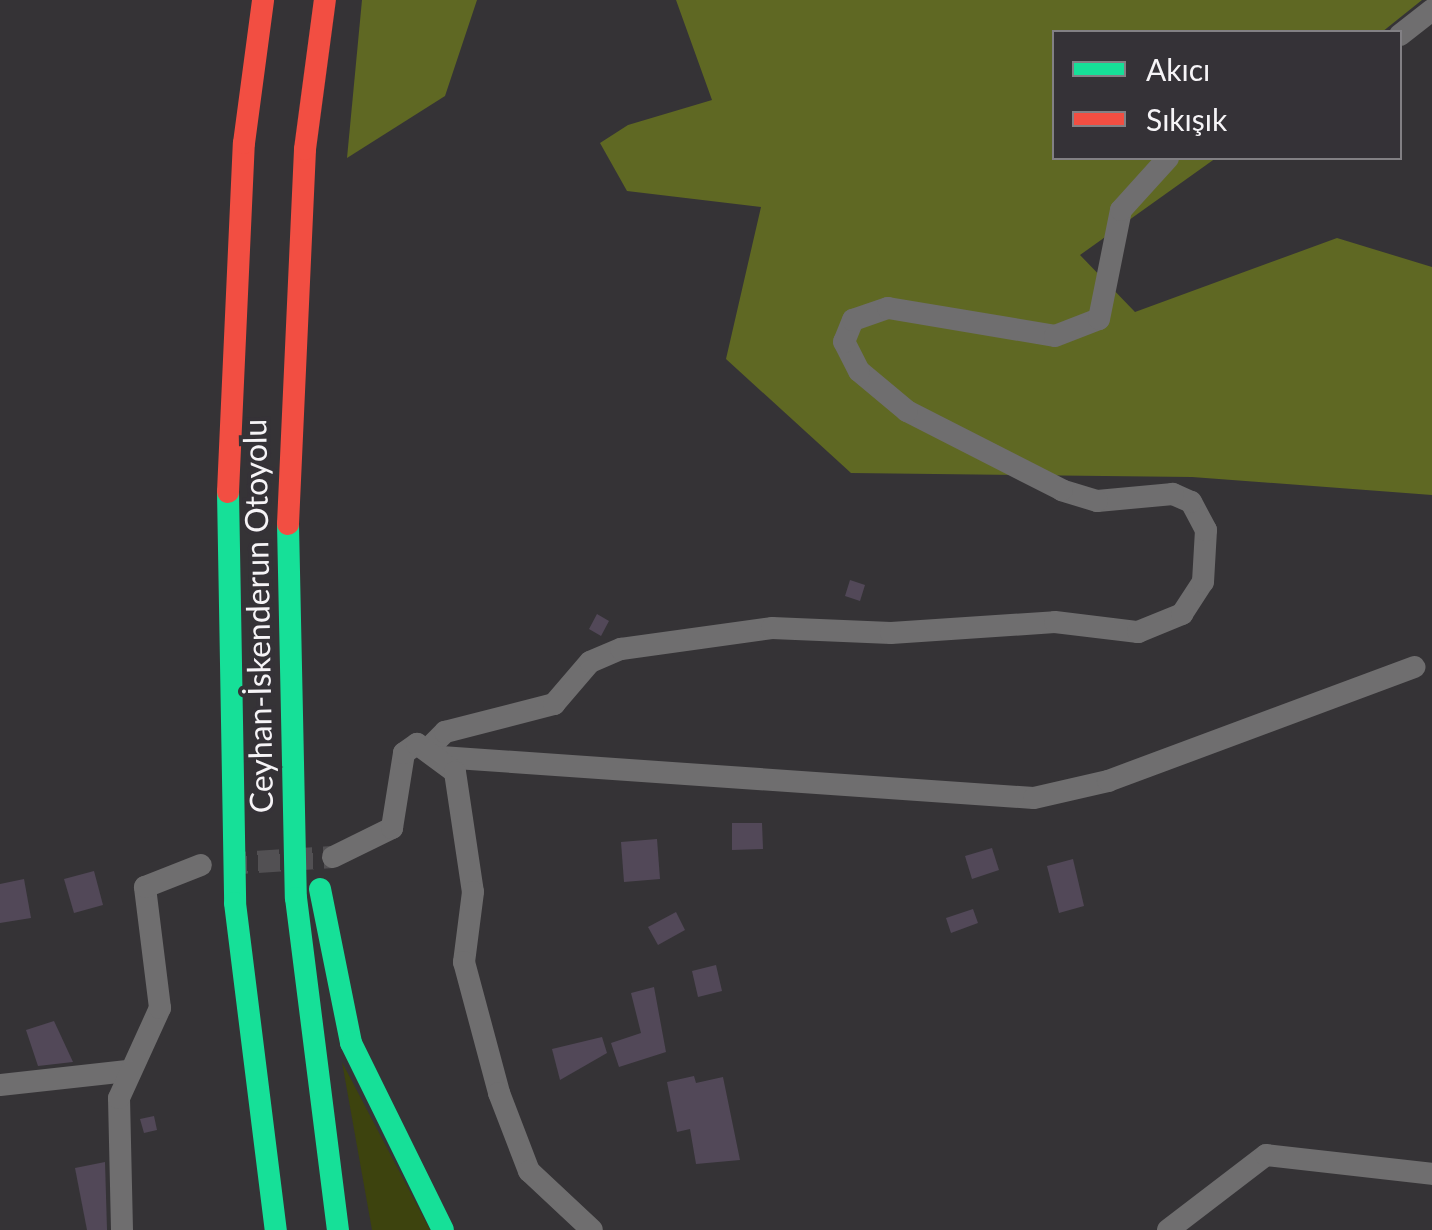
<!DOCTYPE html>
<meta charset="utf-8">
<style>
body{margin:0}
#map{position:relative;width:1432px;height:1230px;overflow:hidden;background:#353336;font-family:Lato,sans-serif}
div>[style]{position:absolute}
[style*='--x']{left:calc(var(--x)*1px);top:calc(var(--y)*1px);width:calc(var(--w)*1px);rotate:calc(var(--a)*1deg)}
.green>*{inset:0;background:#3d430e}
.forest>*{inset:0;background:#5f6823}
.building>*{inset:0;background:#524858}
.street-tunnel>*{height:22px;margin-top:-11px;transform-origin:0;background:repeating-linear-gradient(90deg,#525053 0 22px,transparent 0 33px)}
.street>*{height:22px;margin:-11px;padding:0 11px;transform-origin:11px;border-radius:11px;background:#6f6e6f}
.fast>*{height:22px;margin:-11px;padding:0 11px;transform-origin:11px;border-radius:11px;background:#16e098}
.jam>*{height:22px;margin:-11px;padding:0 11px;transform-origin:11px;border-radius:11px;background:#f24e42}
span{translate:-50% -50%;white-space:nowrap;text-align:center;line-height:1.15;-webkit-text-stroke:8px #353237;paint-order:stroke}
.street-label{font-size:32px;color:#f6f4f7}
.legend{position:absolute;left:1052px;top:30px;width:350px;height:130px;box-sizing:border-box;background:#353237;border:2px solid #828084;margin:0;padding:12px 18px;list-style:none;font-size:30px;color:#f6f4f7}
.legend li{display:flex;align-items:center;gap:20px;height:50px}
.legend b{width:50px;border:2px solid #828084}
</style>
<div id="map">
<div class="green">
<i style="clip-path:polygon(342px 1062px,430px 1230px,372px 1230px)"></i>
</div>
<div class="forest">
<i style="clip-path:polygon(362px 0,477px 0,445px 96px,347px 158px)"></i>
<i style="clip-path:polygon(676px 0,1422px 0,1382px 32px,1054px 32px,1054px 158px,1216px 158px,1080px 255px,1135px 312px,1337px 238px,1432px 267px,1432px 495px,1192px 477px,851px 473px,726px 359px,761px 207px,627px 191px,600px 143px,628px 125px,712px 100px)"></i>
</div>
<div class="building">
<i style="clip-path:polygon(850px 580px,865px 585px,860px 601px,845px 596px)"></i>
<i style="clip-path:polygon(597px 614px,609px 621px,601px 636px,589px 629px)"></i>
<i style="clip-path:polygon(732px 823px,762px 823px,763px 849px,732px 850px)"></i>
<i style="clip-path:polygon(657px 839px,660px 879px,624px 882px,621px 842px)"></i>
<i style="clip-path:polygon(992px 848px,999px 870px,972px 879px,965px 856px)"></i>
<i style="clip-path:polygon(1073px 859px,1084px 906px,1059px 913px,1047px 866px)"></i>
<i style="clip-path:polygon(94px 871px,103px 905px,74px 913px,64px 879px)"></i>
<i style="clip-path:polygon(24px 879px,31px 918px,0 923px,0 884px)"></i>
<i style="clip-path:polygon(973px 909px,978px 923px,951px 933px,946px 918px)"></i>
<i style="clip-path:polygon(676px 912px,685px 930px,658px 945px,648px 927px)"></i>
<i style="clip-path:polygon(716px 965px,722px 991px,698px 997px,692px 971px)"></i>
<i style="clip-path:polygon(654px 987px,666px 1052px,619px 1067px,611px 1043px,641px 1033px,631px 993px)"></i>
<i style="clip-path:polygon(54px 1021px,73px 1062px,38px 1066px,26px 1030px)"></i>
<i style="clip-path:polygon(602px 1037px,607px 1053px,560px 1080px,552px 1049px)"></i>
<i style="clip-path:polygon(694px 1076px,696px 1083px,723px 1077px,740px 1160px,696px 1164px,690px 1129px,677px 1132px,667px 1082px)"></i>
<i style="clip-path:polygon(154px 1116px,157px 1130px,144px 1133px,140px 1119px)"></i>
<i style="clip-path:polygon(105px 1162px,107px 1230px,87px 1230px,75px 1168px)"></i>
</div>
<div class="street-tunnel">
<i style="--x:225;--y:864;--w:108;--a:-3.7"></i>
</div>
<div class="street">
<i style="--x:1400;--y:35;--w:41;--a:-38"></i>
<i style="--x:431;--y:746;--w:20;--a:-45"></i>
<i style="--x:445;--y:732;--w:113;--a:-14.4"></i>
<i style="--x:554;--y:704;--w:55;--a:-49.4"></i>
<i style="--x:590;--y:662;--w:34;--a:-23"></i>
<i style="--x:621;--y:649;--w:152;--a:-7.9"></i>
<i style="--x:772;--y:628;--w:119;--a:2.4"></i>
<i style="--x:891;--y:633;--w:164;--a:-3.8"></i>
<i style="--x:1055;--y:622;--w:84;--a:6.9"></i>
<i style="--x:1138;--y:632;--w:48;--a:-22.2"></i>
<i style="--x:1182;--y:614;--w:38;--a:-57"></i>
<i style="--x:1203;--y:582;--w:52;--a:-86.7"></i>
<i style="--x:1206;--y:530;--w:32;--a:-118"></i>
<i style="--x:1191;--y:502;--w:20;--a:-156"></i>
<i style="--x:1173;--y:494;--w:76;--a:174.7"></i>
<i style="--x:1097;--y:501;--w:37;--a:-163"></i>
<i style="--x:1062;--y:490;--w:174;--a:-153"></i>
<i style="--x:907;--y:411;--w:62;--a:-140.2"></i>
<i style="--x:859;--y:371;--w:33;--a:-117"></i>
<i style="--x:844;--y:342;--w:24;--a:-68"></i>
<i style="--x:853;--y:320;--w:37;--a:-19"></i>
<i style="--x:888;--y:308;--w:169;--a:9.5"></i>
<i style="--x:1055;--y:336;--w:47;--a:-21.1"></i>
<i style="--x:1099;--y:319;--w:111;--a:-78.6"></i>
<i style="--x:1121;--y:210;--w:70;--a:-47.9"></i>
<i style="--x:441;--y:757;--w:594;--a:3.96"></i>
<i style="--x:1034;--y:798;--w:76;--a:-12.9"></i>
<i style="--x:1108;--y:781;--w:327;--a:-20.4"></i>
<i style="--x:333;--y:857;--w:66;--a:-26.2"></i>
<i style="--x:392;--y:828;--w:76;--a:-80.9"></i>
<i style="--x:404;--y:753;--w:16;--a:-35"></i>
<i style="--x:417;--y:744;--w:47;--a:36.4"></i>
<i style="--x:455;--y:772;--w:121;--a:81.5"></i>
<i style="--x:473;--y:892;--w:71;--a:97.3"></i>
<i style="--x:464;--y:962;--w:136;--a:75"></i>
<i style="--x:499;--y:1093;--w:84;--a:69"></i>
<i style="--x:529;--y:1171;--w:86;--a:43.1"></i>
<i style="--x:0;--y:1085;--w:128;--a:-6.3"></i>
<i style="--x:122;--y:1230;--w:132;--a:-91.3"></i>
<i style="--x:119;--y:1098;--w:99;--a:-65.5"></i>
<i style="--x:160;--y:1008;--w:122;--a:-97.1"></i>
<i style="--x:145;--y:887;--w:60;--a:-21.4"></i>
<i style="--x:1168;--y:1230;--w:123;--a:-37.4"></i>
<i style="--x:1266;--y:1155;--w:167;--a:6.5"></i>
</div>
<div class="fast">
<i style="--x:228;--y:492;--w:411;--a:89"></i>
<i style="--x:235;--y:903;--w:330;--a:82.9"></i>
<i style="--x:288;--y:524;--w:374;--a:88.8"></i>
<i style="--x:296;--y:898;--w:335;--a:82.8"></i>
<i style="--x:320;--y:889;--w:157;--a:78.6"></i>
<i style="--x:351;--y:1043;--w:208;--a:63.8"></i>
</div>
<div class="jam">
<i style="--x:228;--y:492;--w:349;--a:-87.4"></i>
<i style="--x:244;--y:143;--w:144;--a:-82.4"></i>
<i style="--x:288;--y:524;--w:375;--a:-87.4"></i>
<i style="--x:305;--y:149;--w:150;--a:-82.4"></i>
</div>
<div class="street-label">
<span style="left:258px;top:616px;rotate:-91deg">Ceyhan-İskenderun Otoyolu</span>
</div>
<ul class="legend">
<li><b style="height:12px;background:#16e098"></b>Akıcı</li>
<li><b style="height:12px;background:#f24e42"></b>Sıkışık</li>
</ul>
</div>
